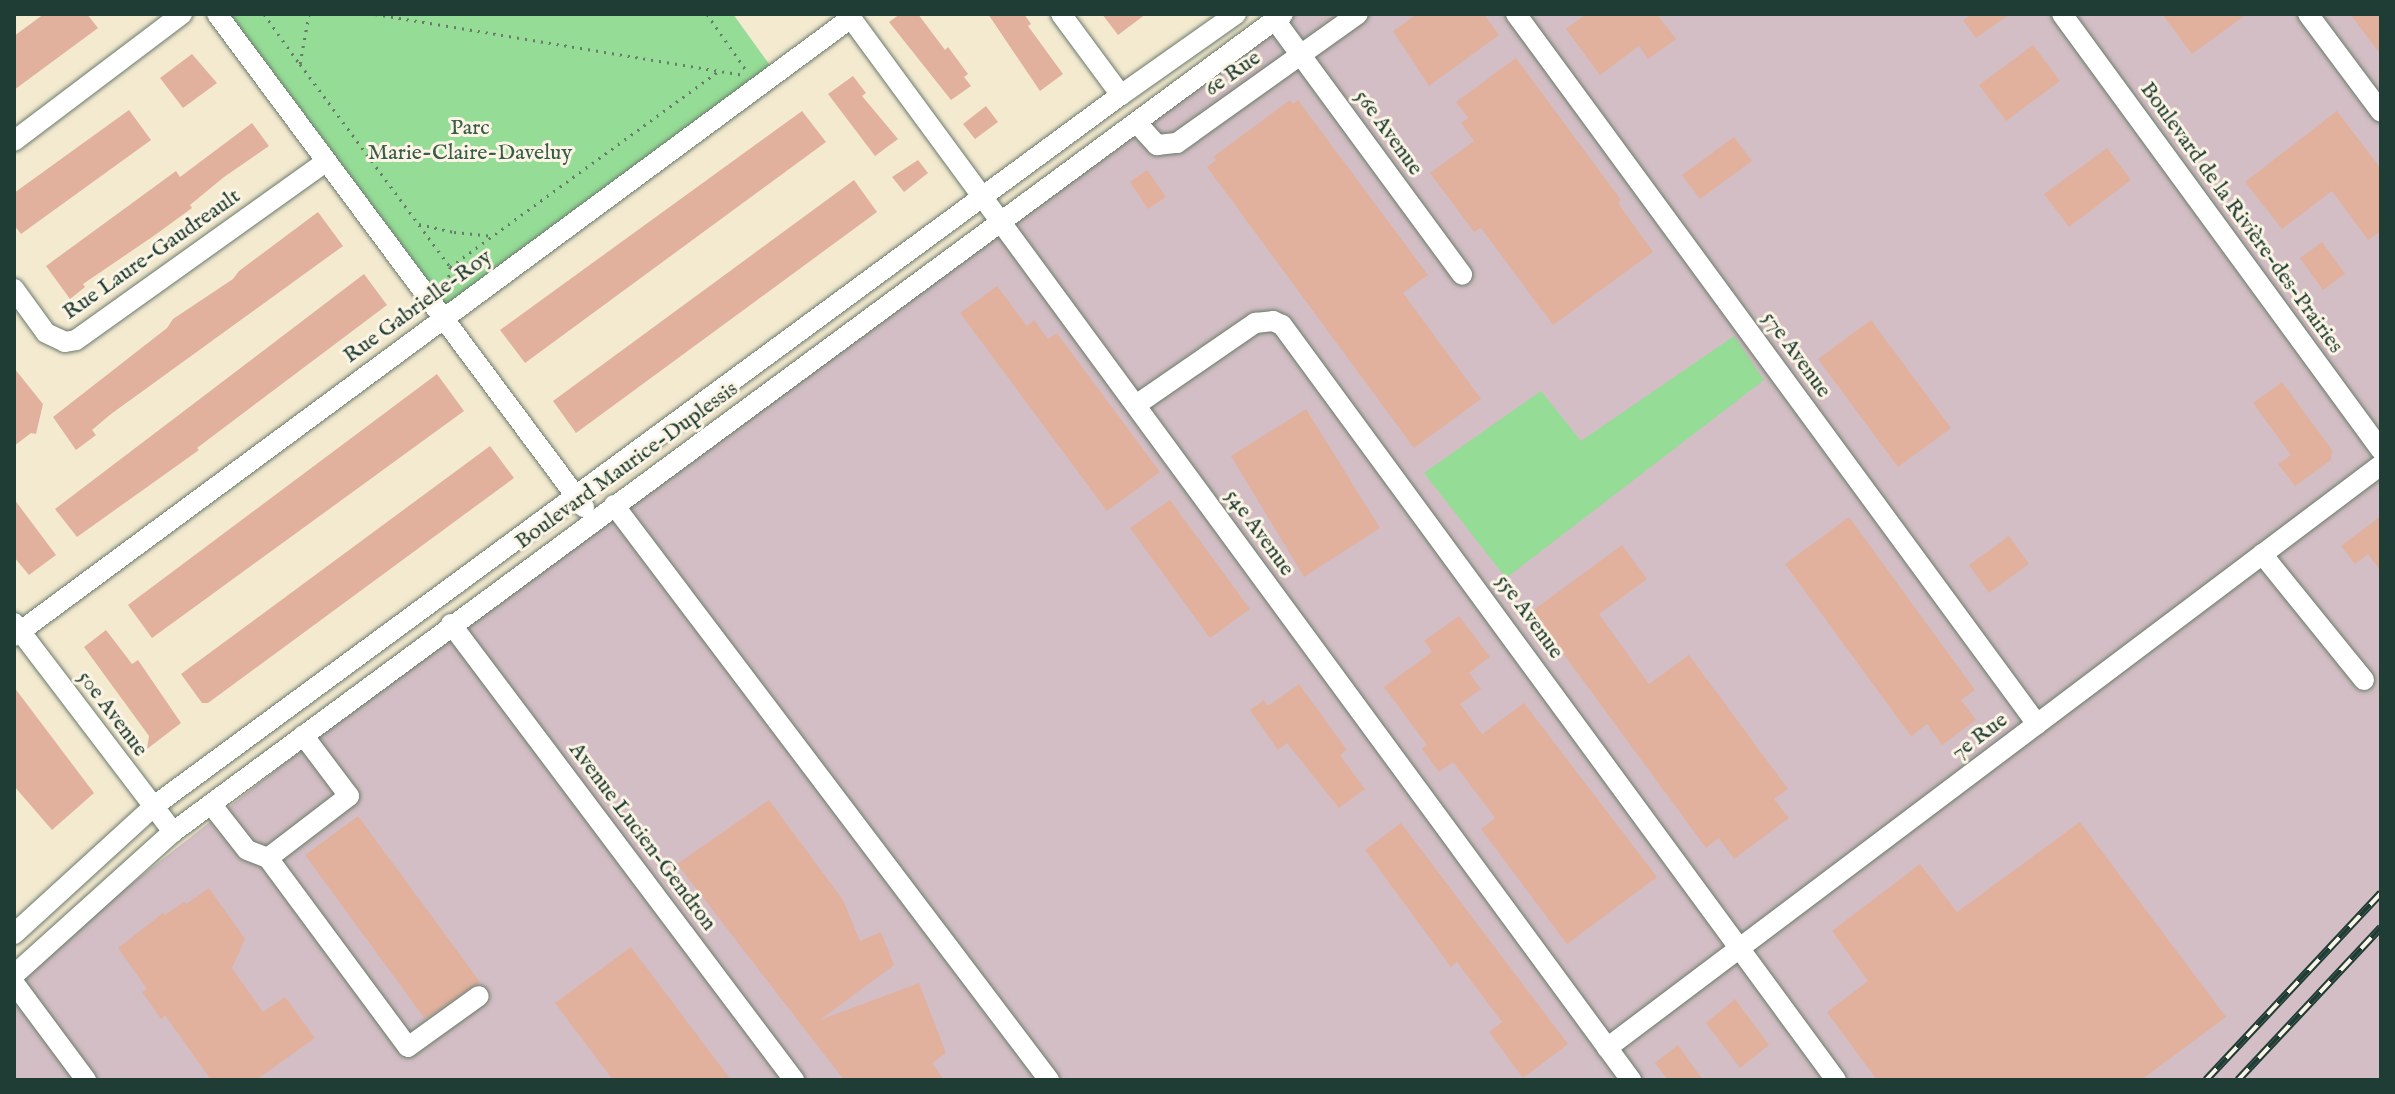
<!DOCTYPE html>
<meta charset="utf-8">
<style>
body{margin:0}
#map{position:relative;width:2395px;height:1094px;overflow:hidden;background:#f4ead0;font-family:"IM FELL English",serif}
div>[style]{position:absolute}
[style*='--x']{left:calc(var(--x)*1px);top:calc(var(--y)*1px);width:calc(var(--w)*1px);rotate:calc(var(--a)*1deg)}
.industrial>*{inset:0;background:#d2bec4}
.green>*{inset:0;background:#95dc96}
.building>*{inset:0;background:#e1b19e}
.path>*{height:3px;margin-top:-1.5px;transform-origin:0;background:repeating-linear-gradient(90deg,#6a7a6b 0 2px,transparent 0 8px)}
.roads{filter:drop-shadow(0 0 2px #6a7a6b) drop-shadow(0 0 2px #6a7a6b)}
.minor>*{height:20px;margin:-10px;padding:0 10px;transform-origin:10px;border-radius:10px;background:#fff}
.rail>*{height:8px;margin-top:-4px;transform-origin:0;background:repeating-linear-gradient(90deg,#fcf5e5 0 15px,#1f3d34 0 30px);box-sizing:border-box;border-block:2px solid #1f3d34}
span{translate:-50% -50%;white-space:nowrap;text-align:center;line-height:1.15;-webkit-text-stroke:6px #fcf5e5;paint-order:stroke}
.street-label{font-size:22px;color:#1f3d34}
.park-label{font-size:22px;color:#375d48}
.frame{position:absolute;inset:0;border:16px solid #1f3d34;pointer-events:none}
</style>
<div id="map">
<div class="industrial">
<i style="clip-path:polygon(1283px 14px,2381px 14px,2381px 1080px,14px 1080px,14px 976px,594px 520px)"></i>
</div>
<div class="green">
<i style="clip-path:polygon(218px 14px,733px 14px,777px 75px,443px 317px)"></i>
<i style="clip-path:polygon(1734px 336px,1764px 380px,1506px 578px,1424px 473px,1541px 391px,1581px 441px)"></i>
</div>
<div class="building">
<i style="clip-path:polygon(44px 14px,87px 14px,98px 28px,14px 90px,14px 36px)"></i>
<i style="clip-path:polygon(900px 14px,918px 14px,945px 50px,948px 47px,968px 74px,964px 77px,971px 86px,951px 100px,889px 22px)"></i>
<i style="clip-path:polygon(988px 14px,1024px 14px,1031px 24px,1028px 26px,1063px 74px,1040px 91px)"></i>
<i style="clip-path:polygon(1102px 14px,1146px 14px,1118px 35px)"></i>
<i style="clip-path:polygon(1417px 14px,1484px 14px,1499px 35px,1429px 86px,1393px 31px)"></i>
<i style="clip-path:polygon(1586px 14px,1657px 14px,1676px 39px,1648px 59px,1639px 46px,1600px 75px,1566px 29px)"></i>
<i style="clip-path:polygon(1972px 14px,2010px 14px,1976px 38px,1963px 20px)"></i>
<i style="clip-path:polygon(2162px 14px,2247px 14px,2192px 54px)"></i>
<i style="clip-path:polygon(2350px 14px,2381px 14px,2381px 55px)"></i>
<i style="clip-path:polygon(2033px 45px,2060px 81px,2006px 121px,1979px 85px)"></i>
<i style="clip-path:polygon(192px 54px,217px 83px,183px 108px,160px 78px)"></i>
<i style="clip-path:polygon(1516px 58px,1621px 200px,1618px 203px,1653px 252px,1553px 325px,1481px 228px,1474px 232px,1430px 173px,1474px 141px,1461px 123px,1468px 118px,1456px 102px)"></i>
<i style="clip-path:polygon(853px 76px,866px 93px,862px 96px,898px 139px,875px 156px,828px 94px)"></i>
<i style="clip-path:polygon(1290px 100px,1293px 104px,1298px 100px,1428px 275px,1403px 293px,1481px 399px,1414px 448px,1207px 167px,1216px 160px,1213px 157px)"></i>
<i style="clip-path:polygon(986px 106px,998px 122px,975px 139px,963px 124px)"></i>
<i style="clip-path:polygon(129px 110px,151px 140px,21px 234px,14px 225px,14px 193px)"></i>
<i style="clip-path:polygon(802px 111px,826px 142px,525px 363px,500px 330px)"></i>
<i style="clip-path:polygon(2337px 111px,2381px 169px,2381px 231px,2368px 240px,2332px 191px,2282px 229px,2245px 182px)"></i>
<i style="clip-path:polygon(252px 123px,269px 146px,224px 177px,190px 205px,192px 208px,155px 235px,83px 284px,85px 287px,70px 299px,46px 266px,176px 171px,180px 177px)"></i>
<i style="clip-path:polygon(1734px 137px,1752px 161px,1700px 199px,1682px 175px)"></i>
<i style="clip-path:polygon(2107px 148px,2131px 180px,2069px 227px,2044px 194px)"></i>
<i style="clip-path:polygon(918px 160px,928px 173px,904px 192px,892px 177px)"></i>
<i style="clip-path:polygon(1147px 170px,1166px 197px,1148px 209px,1130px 182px)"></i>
<i style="clip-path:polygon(854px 180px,877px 212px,576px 433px,553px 401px)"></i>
<i style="clip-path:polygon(318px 212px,343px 246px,111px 414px,92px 430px,96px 435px,76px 450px,53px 417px,167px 328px,173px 319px,233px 279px,239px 271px)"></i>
<i style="clip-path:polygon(2322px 242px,2345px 274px,2323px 290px,2300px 258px)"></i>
<i style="clip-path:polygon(364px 274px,387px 305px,197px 448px,199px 450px,77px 537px,55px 509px)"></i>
<i style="clip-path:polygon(997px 286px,1027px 326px,1034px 320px,1048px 339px,1057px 333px,1160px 472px,1107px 511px,960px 313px)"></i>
<i style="clip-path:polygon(1871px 320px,1951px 428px,1898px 467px,1818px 359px)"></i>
<i style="clip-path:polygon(14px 368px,43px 404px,36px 434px,31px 433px,14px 446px)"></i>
<i style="clip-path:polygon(437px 374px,464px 411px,152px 638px,128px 605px)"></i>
<i style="clip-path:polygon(2282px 382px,2332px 450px,2331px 460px,2295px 486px,2278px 464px,2291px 455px,2253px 403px)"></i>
<i style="clip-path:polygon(1306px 409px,1380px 528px,1304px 577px,1231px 456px)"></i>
<i style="clip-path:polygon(490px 446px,514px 478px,208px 703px,202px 703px,181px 674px)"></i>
<i style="clip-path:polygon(14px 499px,56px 555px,29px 575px,14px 557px)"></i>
<i style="clip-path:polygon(1170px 500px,1250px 609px,1210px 638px,1130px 528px)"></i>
<i style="clip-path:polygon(2381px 516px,2381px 572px,2368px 554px,2355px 564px,2341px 546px)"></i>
<i style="clip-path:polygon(1849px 517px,1975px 690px,1961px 700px,1976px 720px,1942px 745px,1927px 724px,1911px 736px,1785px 564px)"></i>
<i style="clip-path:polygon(2009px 536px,2029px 564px,1989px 593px,1969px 565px)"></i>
<i style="clip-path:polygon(1622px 545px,1647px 579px,1599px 614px,1649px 684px,1689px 655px,1788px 789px,1774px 799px,1789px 818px,1734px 859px,1719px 838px,1706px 848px,1532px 611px)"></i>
<i style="clip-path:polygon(1459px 616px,1490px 657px,1469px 673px,1481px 689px,1460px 704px,1482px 734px,1524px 703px,1657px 877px,1567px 944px,1481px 829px,1495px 818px,1453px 762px,1439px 772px,1422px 749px,1427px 745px,1384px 687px,1432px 652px,1424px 641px)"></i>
<i style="clip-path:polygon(106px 630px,132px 664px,138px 660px,181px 723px,147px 749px,149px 736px,84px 647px)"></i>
<i style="clip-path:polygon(1299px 684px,1347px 750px,1340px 755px,1365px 789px,1339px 808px,1287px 743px,1278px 750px,1250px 710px,1264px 700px,1268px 706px)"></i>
<i style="clip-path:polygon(14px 687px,94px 793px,52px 830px,14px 786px)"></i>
<i style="clip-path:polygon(769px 800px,843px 900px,860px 941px,881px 932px,894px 965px,820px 1020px,919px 983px,946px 1053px,932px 1063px,944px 1080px,844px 1080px,677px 864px)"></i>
<i style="clip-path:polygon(358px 816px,480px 982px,425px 1019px,305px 855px)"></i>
<i style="clip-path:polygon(2080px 822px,2226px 1017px,2141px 1080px,1877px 1080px,1827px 1012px,1868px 981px,1832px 931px,1920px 864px,1957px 912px)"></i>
<i style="clip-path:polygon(1401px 823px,1568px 1044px,1523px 1078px,1489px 1032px,1502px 1022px,1457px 962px,1451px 967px,1365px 850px)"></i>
<i style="clip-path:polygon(209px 888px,245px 939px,232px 968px,263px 1012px,285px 997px,315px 1038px,256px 1080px,211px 1080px,165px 1015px,161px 1019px,142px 992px,147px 989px,118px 948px,163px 913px,165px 915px,184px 902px,186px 904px)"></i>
<i style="clip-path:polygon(631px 947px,731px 1080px,613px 1080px,555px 1003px)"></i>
<i style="clip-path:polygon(1735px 999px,1769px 1045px,1740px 1068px,1706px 1023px)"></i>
<i style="clip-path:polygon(1678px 1045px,1703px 1080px,1668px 1080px,1655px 1063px)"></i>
</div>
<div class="path">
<i style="--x:264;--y:14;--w:60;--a:54.5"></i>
<i style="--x:309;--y:14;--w:51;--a:100.2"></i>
<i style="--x:300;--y:64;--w:252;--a:53.5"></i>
<i style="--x:450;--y:267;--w:23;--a:97"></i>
<i style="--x:375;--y:14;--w:374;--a:9.4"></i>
<i style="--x:707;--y:14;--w:68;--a:55.1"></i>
<i style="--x:419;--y:224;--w:36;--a:13"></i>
<i style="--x:454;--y:232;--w:40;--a:5.7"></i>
<i style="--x:450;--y:267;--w:333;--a:-36.1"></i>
</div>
<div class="roads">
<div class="minor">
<i style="--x:217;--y:14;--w:615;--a:53.34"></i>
<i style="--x:848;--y:14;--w:1323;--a:53.7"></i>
<i style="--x:1061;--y:14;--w:101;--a:53.5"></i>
<i style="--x:1516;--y:14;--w:881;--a:53.73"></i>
<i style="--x:2062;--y:14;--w:540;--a:53.81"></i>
<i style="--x:2308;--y:14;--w:122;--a:53.3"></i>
<i style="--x:1275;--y:20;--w:316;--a:53.7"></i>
<i style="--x:1137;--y:123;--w:30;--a:48"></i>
<i style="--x:1157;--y:145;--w:20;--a:-6"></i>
<i style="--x:1177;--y:143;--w:222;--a:-35.5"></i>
<i style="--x:14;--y:141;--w:211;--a:-37.1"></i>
<i style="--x:14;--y:289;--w:54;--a:54"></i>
<i style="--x:46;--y:333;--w:21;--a:25"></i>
<i style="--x:65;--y:342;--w:11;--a:-10"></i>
<i style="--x:76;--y:340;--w:307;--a:-35.5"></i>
<i style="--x:1136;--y:405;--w:145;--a:-34.6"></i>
<i style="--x:1255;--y:323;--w:18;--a:-6"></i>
<i style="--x:1273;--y:321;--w:10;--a:24"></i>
<i style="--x:1282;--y:325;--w:936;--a:53.73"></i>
<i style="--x:614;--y:505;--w:721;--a:52.89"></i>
<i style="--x:2262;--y:554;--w:162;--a:51"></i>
<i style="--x:14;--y:623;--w:263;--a:52.7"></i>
<i style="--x:451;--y:624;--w:571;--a:53.05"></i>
<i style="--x:14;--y:636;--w:1040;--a:-36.44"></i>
<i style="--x:211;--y:804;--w:58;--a:52"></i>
<i style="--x:247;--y:850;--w:22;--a:21"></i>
<i style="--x:268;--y:858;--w:102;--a:-37.4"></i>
<i style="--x:349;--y:796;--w:76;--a:-127"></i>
<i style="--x:268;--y:858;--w:235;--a:53.5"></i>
<i style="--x:408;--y:1047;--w:87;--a:-35.7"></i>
<i style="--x:14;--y:934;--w:190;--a:-42.4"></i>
<i style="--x:154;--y:806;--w:1200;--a:-36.33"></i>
<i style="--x:1121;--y:95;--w:141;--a:-35.2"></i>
<i style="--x:14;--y:975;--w:214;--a:-42"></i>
<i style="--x:173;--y:832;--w:1379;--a:-36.39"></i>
<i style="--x:14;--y:983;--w:121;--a:53.4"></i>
<i style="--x:1607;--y:1048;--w:969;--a:-36.99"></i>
</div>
</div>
<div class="rail">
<i style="--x:2206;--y:1080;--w:256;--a:-46.9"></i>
<i style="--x:2238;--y:1080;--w:209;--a:-46.9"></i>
</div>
<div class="street-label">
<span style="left:1233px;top:74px;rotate:-35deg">6e Rue</span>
<span style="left:1388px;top:133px;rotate:54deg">56e Avenue</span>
<span style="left:2241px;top:218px;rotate:54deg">Boulevard de la Rivière-des-Prairies</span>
<span style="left:152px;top:255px;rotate:-35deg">Rue Laure-Gaudreault</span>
<span style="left:418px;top:307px;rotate:-36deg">Rue Gabrielle-Roy</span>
<span style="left:1796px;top:355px;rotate:54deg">57e Avenue</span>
<span style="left:627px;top:466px;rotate:-36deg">Boulevard Maurice-Duplessis</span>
<span style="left:1259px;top:533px;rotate:54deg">54e Avenue</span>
<span style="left:1529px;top:617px;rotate:54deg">55e Avenue</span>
<span style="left:112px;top:714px;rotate:53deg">50e Avenue</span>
<span style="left:1980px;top:737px;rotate:-37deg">7e Rue</span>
<span style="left:642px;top:837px;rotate:53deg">Avenue Lucien-Gendron</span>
</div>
<div class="park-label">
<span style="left:470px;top:141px">Parc<br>Marie-Claire-Daveluy</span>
</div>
<div class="frame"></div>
</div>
